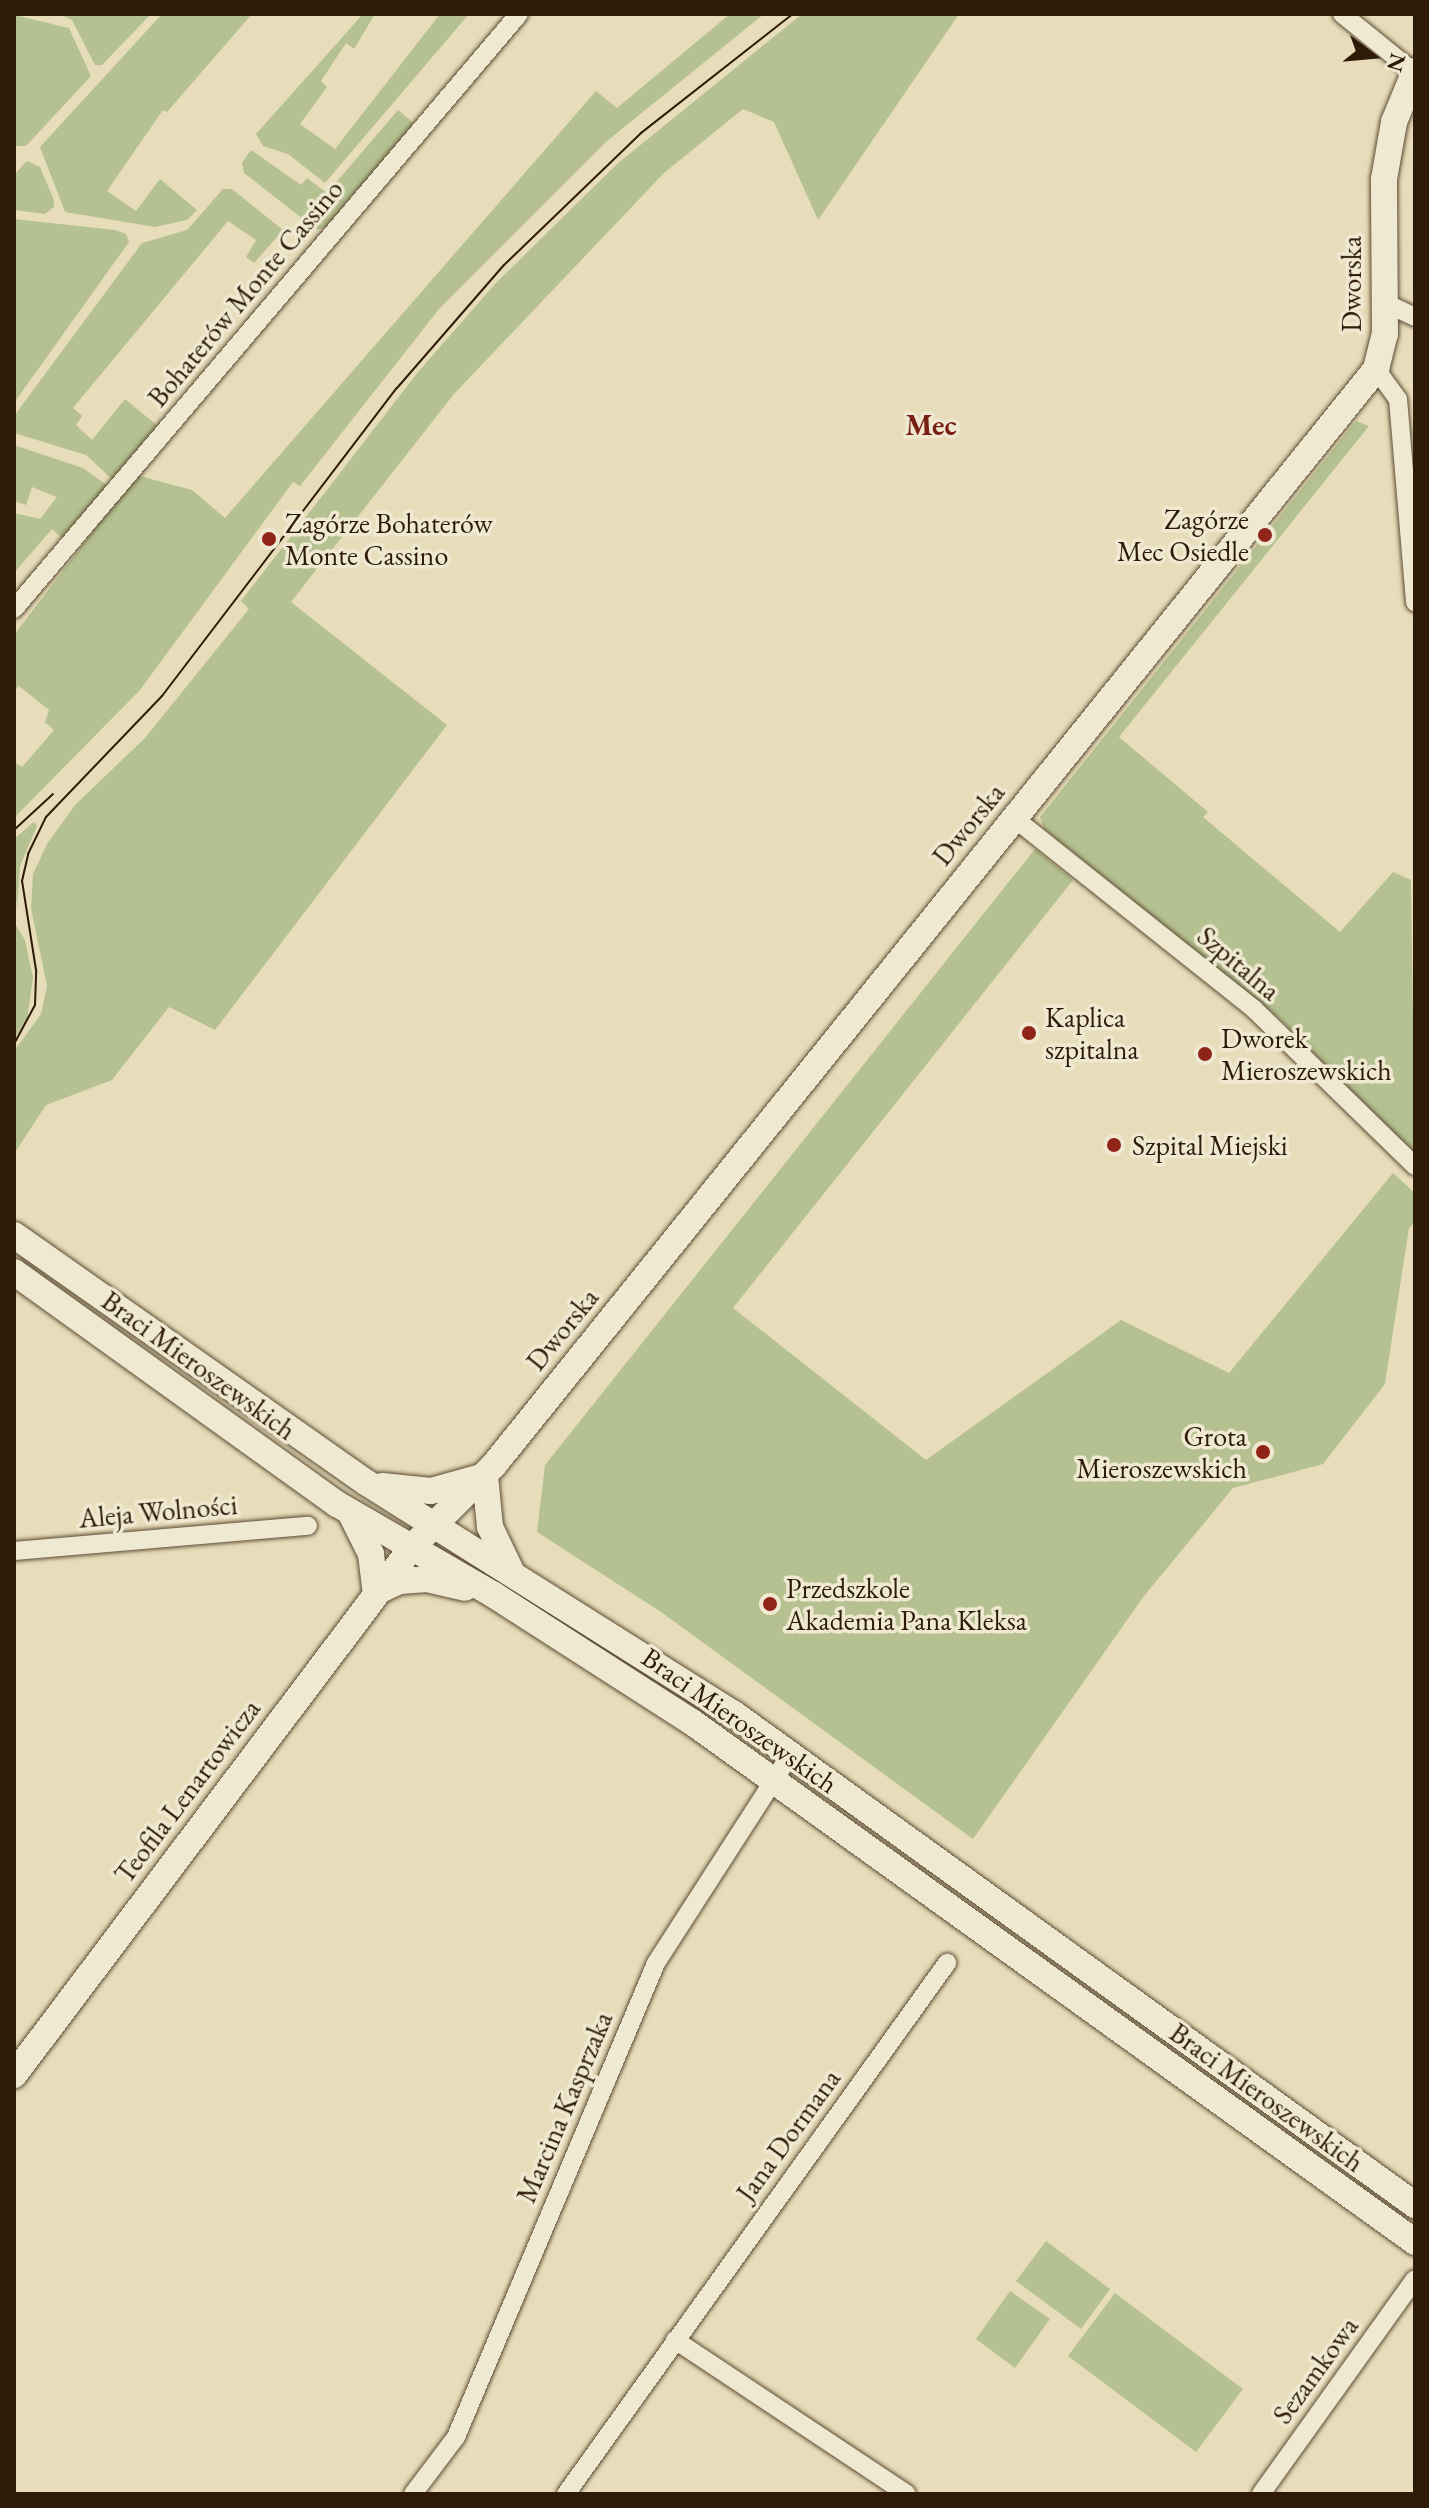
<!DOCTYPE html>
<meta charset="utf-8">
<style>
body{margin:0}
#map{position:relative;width:1429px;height:2508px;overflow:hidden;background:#e8ddba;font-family:"EB Garamond",serif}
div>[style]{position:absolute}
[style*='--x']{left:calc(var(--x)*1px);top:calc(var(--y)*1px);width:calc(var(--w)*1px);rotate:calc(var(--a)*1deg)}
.green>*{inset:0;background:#b5c190}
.roads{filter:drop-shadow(0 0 2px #5c4c34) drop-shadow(0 0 2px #5c4c34)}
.street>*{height:18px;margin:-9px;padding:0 9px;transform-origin:9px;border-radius:9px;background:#f0e9d2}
.secondary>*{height:26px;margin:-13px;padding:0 13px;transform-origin:13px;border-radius:13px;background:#f0e9d2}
.tram>*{height:2px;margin:-1px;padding:0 1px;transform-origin:1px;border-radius:1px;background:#2d1b07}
.dots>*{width:22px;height:22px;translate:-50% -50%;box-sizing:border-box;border:4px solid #f0e9d2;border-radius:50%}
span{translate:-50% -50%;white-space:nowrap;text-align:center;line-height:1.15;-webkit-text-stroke:7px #f0e9d2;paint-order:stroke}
.street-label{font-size:28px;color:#2d1b07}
.poi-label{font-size:28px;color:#2d1b07}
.right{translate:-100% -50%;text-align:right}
.left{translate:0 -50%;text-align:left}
.neighbourhood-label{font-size:30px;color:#7a1f14;font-weight:700}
.frame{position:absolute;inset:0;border:16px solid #2d1b07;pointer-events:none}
.north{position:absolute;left:1333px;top:16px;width:80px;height:80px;-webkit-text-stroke:6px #f0e9d2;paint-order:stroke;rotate:106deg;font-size:22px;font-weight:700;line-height:32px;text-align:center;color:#2d1b07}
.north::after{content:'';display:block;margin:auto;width:28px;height:36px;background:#2d1b07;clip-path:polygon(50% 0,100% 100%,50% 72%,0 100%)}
</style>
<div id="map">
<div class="green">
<i style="clip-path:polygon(59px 14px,151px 14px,102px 65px,95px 65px,72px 20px)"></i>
<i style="clip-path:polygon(162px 14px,252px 14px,167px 112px,163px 110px,107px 191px,136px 211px,160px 179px,197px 210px,187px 220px,155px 227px,65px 212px,40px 147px)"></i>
<i style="clip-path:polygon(363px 14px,375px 14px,354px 49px,346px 43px,321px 81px,327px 87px,300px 124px,335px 149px,440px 14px,469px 14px,325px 183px,288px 154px,263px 146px,256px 134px)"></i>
<i style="clip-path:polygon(730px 14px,764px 14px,607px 141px,439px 309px,300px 486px,293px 482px,140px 690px,14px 818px,14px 762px,22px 767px,54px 730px,45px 722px,49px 710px,19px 686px,14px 691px,14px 635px,136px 475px,192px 490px,225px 518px,596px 91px,617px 108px)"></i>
<i style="clip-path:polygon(802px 14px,959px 14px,818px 220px,774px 122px,743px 109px,664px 173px,454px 394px,291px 602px,447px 725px,215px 1030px,169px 1007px,112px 1080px,46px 1105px,14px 1154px,14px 1051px,41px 1014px,47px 986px,31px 908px,33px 874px,47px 844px,75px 805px,145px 738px,249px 609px,241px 601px,418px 372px,495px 284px,617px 164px)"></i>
<i style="clip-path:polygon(14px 15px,69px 28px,91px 76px,26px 146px,14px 146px)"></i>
<i style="clip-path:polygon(398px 110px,417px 126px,331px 224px,317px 230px,244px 173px,242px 163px,251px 150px,301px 185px,307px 178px,327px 193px)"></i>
<i style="clip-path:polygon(27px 161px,40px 167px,54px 200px,54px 207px,45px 214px,14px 210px,14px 175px)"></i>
<i style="clip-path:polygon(223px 189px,232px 189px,283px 230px,254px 263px,246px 257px,256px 240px,228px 221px,73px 408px,82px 416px,76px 425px,92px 440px,125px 399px,159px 427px,113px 480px,86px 455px,14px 433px,14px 416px,142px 243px,187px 230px)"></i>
<i style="clip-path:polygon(14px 219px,115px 230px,126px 234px,129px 242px,14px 403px)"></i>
<i style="clip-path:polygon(1356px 421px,1369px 426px,1119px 737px,1208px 812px,1203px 817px,1340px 932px,1393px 872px,1411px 880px,1415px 1155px,1278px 1017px,1044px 829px,1040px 817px)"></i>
<i style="clip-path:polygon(14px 445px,83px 468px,108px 486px,62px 538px,52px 529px,14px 573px,14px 513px,40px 519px,57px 497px,32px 487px,26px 505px,14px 501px)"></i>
<i style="clip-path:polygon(34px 822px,37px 826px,20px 866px,17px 912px,14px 839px)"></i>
<i style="clip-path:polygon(1035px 849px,1073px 880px,733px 1308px,926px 1460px,1121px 1320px,1229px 1373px,1393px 1173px,1415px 1193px,1415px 1222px,1409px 1228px,1385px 1384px,1323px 1464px,1233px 1488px,1144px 1596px,973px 1839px,661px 1612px,537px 1532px,545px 1465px)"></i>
<i style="clip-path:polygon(14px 922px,25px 940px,33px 978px,27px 1019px,14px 1039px)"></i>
<i style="clip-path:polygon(1046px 2241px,1110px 2289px,1081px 2329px,1016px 2281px)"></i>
<i style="clip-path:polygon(1010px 2291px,1050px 2319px,1015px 2368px,976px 2339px)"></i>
<i style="clip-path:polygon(1115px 2293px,1243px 2389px,1196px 2452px,1068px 2356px)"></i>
</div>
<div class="roads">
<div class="street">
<i style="--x:1342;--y:14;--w:92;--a:38.9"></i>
<i style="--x:1385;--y:303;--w:33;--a:25"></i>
<i style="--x:1376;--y:369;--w:37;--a:54"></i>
<i style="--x:1398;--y:399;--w:204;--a:85.2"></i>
<i style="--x:14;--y:609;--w:780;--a:-49.68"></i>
<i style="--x:1014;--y:818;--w:307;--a:38.5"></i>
<i style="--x:1254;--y:1009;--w:225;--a:44.3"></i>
<i style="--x:14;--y:1551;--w:295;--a:-4.9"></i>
<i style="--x:675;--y:2340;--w:278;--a:33.6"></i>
<i style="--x:413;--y:2494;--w:71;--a:-53"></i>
<i style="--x:456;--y:2437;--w:514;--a:-67.12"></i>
<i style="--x:656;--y:1963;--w:247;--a:-57.2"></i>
<i style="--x:566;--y:2494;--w:654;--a:-54.34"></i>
<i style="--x:1261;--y:2494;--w:264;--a:-54.4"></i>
</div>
<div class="secondary">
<i style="--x:14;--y:1235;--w:431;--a:35.1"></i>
<i style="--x:367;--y:1483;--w:434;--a:32.2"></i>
<i style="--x:734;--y:1714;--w:840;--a:35.79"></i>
<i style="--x:14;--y:1272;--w:398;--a:35.7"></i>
<i style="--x:337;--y:1504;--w:181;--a:30.1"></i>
<i style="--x:494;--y:1595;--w:235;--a:32.7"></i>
<i style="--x:692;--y:1722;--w:891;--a:35.72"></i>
<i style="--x:485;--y:1476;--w:51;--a:84.4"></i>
<i style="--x:490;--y:1527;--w:47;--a:64.5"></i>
<i style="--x:382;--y:1486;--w:49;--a:5.8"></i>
<i style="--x:431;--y:1491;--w:56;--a:-15.5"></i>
<i style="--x:350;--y:1512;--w:47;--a:63.4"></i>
<i style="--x:371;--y:1554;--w:38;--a:83"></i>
<i style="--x:376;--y:1592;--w:26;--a:-25"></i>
<i style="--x:400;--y:1581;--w:27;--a:-4"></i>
<i style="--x:427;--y:1579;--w:39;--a:13"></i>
<i style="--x:14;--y:2075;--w:661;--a:-52.99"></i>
<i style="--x:412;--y:1547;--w:116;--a:-45"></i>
<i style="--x:494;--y:1465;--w:1407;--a:-51.17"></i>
<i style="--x:1376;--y:369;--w:36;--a:-76"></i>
<i style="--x:1385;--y:334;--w:155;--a:-90.4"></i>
<i style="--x:1384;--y:179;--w:58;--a:-80"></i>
<i style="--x:1394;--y:122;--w:55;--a:-67.6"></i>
</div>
</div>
<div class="tram">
<i style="--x:14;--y:830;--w:53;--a:-42.7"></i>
<i style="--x:14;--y:1044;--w:44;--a:-61.7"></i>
<i style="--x:35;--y:1005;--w:35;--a:-88"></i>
<i style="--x:36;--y:970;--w:90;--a:-98.9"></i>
<i style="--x:22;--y:881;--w:28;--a:-77"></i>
<i style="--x:28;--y:854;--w:41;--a:-64.1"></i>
<i style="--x:46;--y:817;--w:168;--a:-46.2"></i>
<i style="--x:162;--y:696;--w:387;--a:-52.7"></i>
<i style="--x:397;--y:388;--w:163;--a:-49"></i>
<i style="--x:504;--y:265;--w:190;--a:-43.9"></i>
<i style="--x:641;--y:133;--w:193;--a:-38.1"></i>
</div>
<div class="dots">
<i style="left:1265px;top:535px;background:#8f2418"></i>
<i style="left:269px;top:539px;background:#8f2418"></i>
<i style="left:1029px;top:1033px;background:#8f2418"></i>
<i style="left:1205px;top:1054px;background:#8f2418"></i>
<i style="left:1114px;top:1145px;background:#8f2418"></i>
<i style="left:1263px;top:1452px;background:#8f2418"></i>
<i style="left:770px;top:1604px;background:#8f2418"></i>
</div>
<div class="street-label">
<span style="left:1351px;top:284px;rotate:-90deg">Dworska</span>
<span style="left:245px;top:293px;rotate:-50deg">Bohaterów Monte Cassino</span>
<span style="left:968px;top:824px;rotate:-51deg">Dworska</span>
<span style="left:1239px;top:963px;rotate:40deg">Szpitalna</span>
<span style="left:562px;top:1329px;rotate:-51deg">Dworska</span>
<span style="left:199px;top:1365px;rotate:36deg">Braci Mieroszewskich</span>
<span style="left:158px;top:1511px;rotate:-5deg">Aleja Wolności</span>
<span style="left:740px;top:1720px;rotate:35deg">Braci Mieroszewskich</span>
<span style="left:187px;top:1791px;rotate:-53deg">Teofila Lenartowicza</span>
<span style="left:1267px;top:2097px;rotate:36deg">Braci Mieroszewskich</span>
<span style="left:564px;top:2107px;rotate:-67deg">Marcina Kasprzaka</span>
<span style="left:788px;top:2135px;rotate:-54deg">Jana Dormana</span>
<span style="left:1315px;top:2370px;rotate:-54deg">Sezamkowa</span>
</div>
<div class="poi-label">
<span class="right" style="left:1249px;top:535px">Zagórze<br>Mec Osiedle</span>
<span class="left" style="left:285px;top:539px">Zagórze Bohaterów<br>Monte Cassino</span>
<span class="left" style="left:1045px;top:1033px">Kaplica<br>szpitalna</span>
<span class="left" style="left:1221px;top:1054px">Dworek<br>Mieroszewskich</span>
<span class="left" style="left:1132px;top:1145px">Szpital Miejski</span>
<span class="right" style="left:1247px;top:1452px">Grota<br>Mieroszewskich</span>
<span class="left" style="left:786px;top:1604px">Przedszkole<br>Akademia Pana Kleksa</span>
</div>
<div class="neighbourhood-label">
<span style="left:931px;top:425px">Mec</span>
</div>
<div class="frame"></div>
<div class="north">N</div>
</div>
